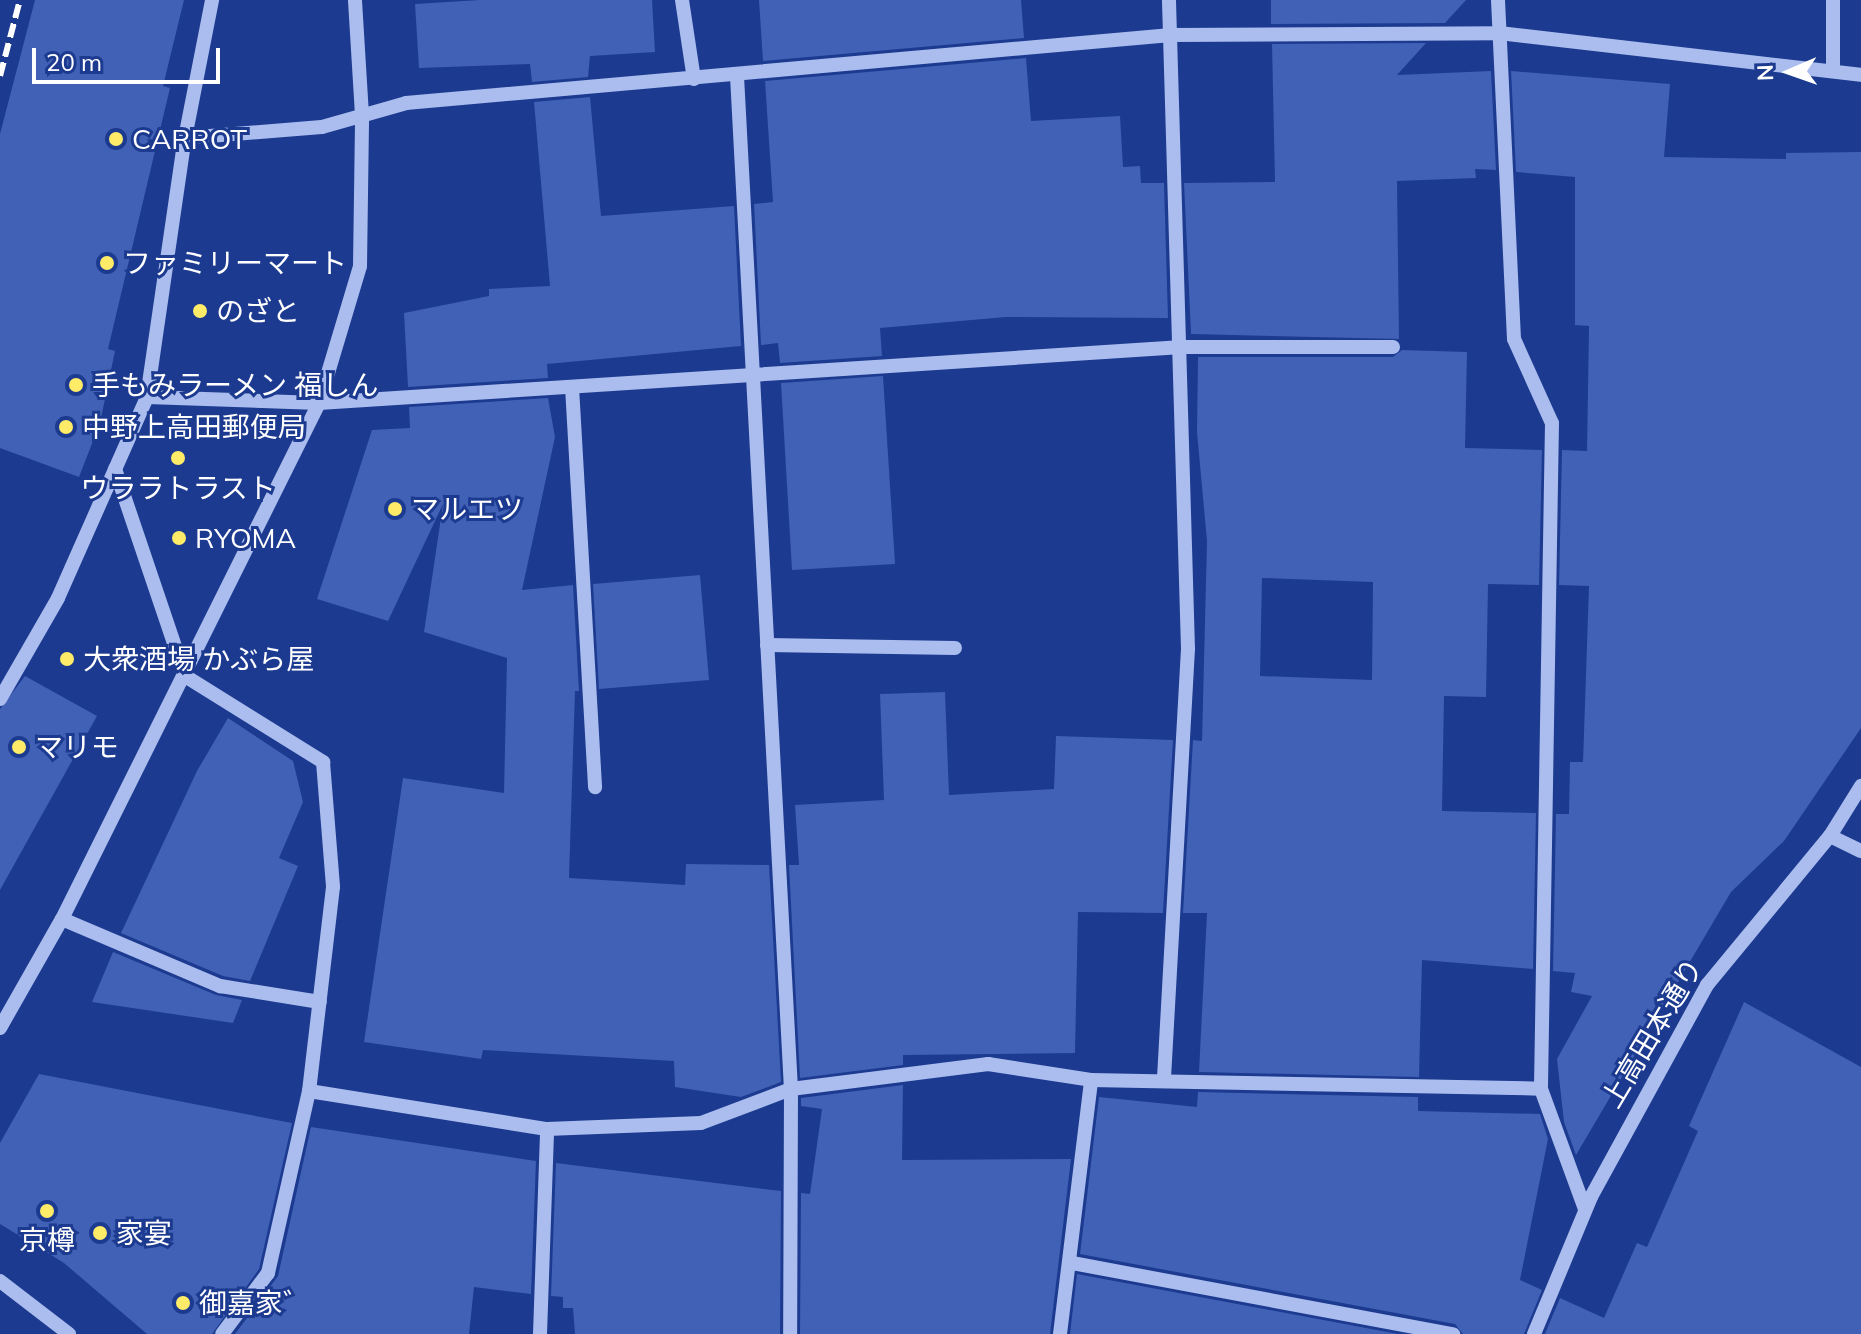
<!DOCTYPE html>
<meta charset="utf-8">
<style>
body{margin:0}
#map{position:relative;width:1861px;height:1334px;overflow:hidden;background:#1c3a8f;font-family:Mulish,"Noto Sans JP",sans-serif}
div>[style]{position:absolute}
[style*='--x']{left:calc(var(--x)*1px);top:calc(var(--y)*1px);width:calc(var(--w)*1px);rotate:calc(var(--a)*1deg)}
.building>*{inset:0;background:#4061b5}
.minor>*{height:14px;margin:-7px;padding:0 7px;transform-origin:7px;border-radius:7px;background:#aabdee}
.rail>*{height:6px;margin-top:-3px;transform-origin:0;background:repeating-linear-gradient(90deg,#fff 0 14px,transparent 0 20px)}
.dots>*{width:22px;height:22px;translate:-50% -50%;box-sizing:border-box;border:4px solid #1c3a8f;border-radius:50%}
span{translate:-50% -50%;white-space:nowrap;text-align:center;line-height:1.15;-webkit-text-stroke:6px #1c3a8f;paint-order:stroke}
.poi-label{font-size:28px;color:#fff}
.left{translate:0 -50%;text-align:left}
.street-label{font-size:28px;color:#fff}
.north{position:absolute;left:1749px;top:32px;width:80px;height:80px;-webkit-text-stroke:6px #1c3a8f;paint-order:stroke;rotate:268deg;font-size:22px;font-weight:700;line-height:32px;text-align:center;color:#fff}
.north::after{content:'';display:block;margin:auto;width:28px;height:36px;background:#fff;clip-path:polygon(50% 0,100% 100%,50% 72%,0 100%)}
.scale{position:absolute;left:32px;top:48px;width:188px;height:36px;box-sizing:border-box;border:4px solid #fff;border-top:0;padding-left:10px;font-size:24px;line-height:28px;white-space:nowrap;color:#fff;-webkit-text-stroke:6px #1c3a8f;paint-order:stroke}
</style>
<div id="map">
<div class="building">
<i style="clip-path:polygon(35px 0,184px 0,163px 86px,170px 88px,108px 349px,115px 351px,100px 423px,79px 477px,0 448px,0 134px)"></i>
<i style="clip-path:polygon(480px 0,652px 0,655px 52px,590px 56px,588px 77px,532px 82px,530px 64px,419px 68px,415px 4px)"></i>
<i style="clip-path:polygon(759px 0,1021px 0,1024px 38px,763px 61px)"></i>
<i style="clip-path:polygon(1271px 0,1466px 0,1445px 23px,1271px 24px)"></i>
<i style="clip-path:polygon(1426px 43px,1397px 75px,1491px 71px,1496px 170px,1475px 169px,1476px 178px,1397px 181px,1399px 339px,1191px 334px,1184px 183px,1275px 182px,1272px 44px)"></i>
<i style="clip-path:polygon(1026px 58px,1031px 121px,1120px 116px,1123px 167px,1140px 166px,1141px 183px,1164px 183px,1168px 318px,1006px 317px,880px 328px,882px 356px,780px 363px,778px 343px,761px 345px,754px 204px,773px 202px,765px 81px)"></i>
<i style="clip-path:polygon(1511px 71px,1670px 84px,1664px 157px,1786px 159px,1786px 153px,1861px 152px,1861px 728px,1784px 841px,1731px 892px,1576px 1155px,1564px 1122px,1557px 1059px,1592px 996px,1571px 992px,1575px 973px,1553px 971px,1556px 814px,1569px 814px,1570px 762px,1583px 762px,1589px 586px,1559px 585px,1562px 450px,1587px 451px,1589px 326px,1575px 325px,1575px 177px,1516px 172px)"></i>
<i style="clip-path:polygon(590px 97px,601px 216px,734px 206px,741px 346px,547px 364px,548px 378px,408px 387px,404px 313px,489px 296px,489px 289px,550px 286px,534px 102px)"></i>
<i style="clip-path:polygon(evenodd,1402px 350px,1467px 352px,1465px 448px,1542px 450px,1539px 585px,1488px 584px,1486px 697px,1444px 696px,1442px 811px,1536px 813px,1533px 969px,1422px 960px,1419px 1077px,1199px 1072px,1207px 913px,1183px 913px,1193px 740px,1202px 741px,1207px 541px,1197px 432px,1198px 357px,1393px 357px,1402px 350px,1262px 578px,1373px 582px,1372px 680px,1260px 676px,1262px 578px)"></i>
<i style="clip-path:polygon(883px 376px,895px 564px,792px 570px,781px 383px)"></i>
<i style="clip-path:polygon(548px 398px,555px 437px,522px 590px,573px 585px,579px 691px,575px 691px,569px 878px,685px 885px,686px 864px,769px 865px,781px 1082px,741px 1097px,675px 1087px,674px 1061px,483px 1050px,481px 1059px,364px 1042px,403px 778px,504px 793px,507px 658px,424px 632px,443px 504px,388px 621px,317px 599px,372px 430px,410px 428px,409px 407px)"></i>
<i style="clip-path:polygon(700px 575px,709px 680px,599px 689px,593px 584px)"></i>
<i style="clip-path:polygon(25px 676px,97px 716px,0 890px,0 709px)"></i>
<i style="clip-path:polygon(945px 692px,949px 795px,1054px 789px,1056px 736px,1173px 740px,1163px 913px,1078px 912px,1075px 1053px,903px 1055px,903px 1065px,800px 1078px,789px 865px,799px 865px,795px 805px,884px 800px,880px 694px)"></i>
<i style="clip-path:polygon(228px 718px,293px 761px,303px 802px,279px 858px,298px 866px,250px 981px,223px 976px,121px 933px,197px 771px)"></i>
<i style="clip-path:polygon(113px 952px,216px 995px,242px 1000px,233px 1023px,92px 1002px)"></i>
<i style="clip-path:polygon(1744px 1002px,1861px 1067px,1861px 1334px,1545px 1334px,1560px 1298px,1604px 1318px,1637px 1243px,1647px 1247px,1698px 1131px,1689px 1126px)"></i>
<i style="clip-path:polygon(39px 1074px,292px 1123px,259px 1269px,212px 1334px,147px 1334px,64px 1263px,0 1224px,0 1143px)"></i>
<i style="clip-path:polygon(903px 1085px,902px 1160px,1071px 1159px,1050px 1334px,800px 1334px,801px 1193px,810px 1194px,822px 1109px,801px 1106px,801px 1098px)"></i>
<i style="clip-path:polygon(1198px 1092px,1418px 1097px,1418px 1111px,1540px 1114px,1548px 1139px,1520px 1280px,1542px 1290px,1524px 1334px,1463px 1334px,1455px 1324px,1080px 1254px,1099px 1097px,1197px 1107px)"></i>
<i style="clip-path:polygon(311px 1127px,536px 1161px,531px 1294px,474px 1287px,469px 1334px,235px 1334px,278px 1276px)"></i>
<i style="clip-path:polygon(556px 1163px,781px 1191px,780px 1334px,575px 1334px,573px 1308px,563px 1308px,563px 1297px,551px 1296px)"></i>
<i style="clip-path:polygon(1077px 1274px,1398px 1334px,1070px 1334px)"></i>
</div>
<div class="minor">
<i style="--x:682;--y:0;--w:80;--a:81.4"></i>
<i style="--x:1498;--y:0;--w:339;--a:87.3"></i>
<i style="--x:1514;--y:339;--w:92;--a:65.7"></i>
<i style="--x:1552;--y:423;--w:666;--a:90.95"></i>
<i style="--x:1541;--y:1089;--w:128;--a:69.9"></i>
<i style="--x:1833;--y:0;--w:69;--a:90"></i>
<i style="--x:737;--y:76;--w:1014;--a:86.95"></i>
<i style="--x:791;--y:1089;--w:245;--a:90.2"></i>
<i style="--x:185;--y:138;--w:137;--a:-4.6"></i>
<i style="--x:322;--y:127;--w:87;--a:-15.9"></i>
<i style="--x:406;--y:103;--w:768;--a:-5.08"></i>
<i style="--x:1171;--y:35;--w:328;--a:-0.3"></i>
<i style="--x:1499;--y:33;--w:364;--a:6.6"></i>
<i style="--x:572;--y:387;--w:401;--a:86.7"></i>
<i style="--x:147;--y:397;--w:172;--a:2"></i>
<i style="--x:319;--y:403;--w:865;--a:-3.71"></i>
<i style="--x:1182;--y:347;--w:211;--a:0"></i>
<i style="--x:115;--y:469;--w:219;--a:71.3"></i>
<i style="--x:185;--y:676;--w:163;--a:31.9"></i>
<i style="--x:323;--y:762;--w:125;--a:85.4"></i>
<i style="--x:333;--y:887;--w:205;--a:96.7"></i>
<i style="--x:309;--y:1091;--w:187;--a:102.7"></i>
<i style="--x:268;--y:1273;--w:76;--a:127"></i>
<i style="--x:767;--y:645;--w:188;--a:0.9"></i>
<i style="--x:0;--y:699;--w:116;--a:-60.1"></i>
<i style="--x:58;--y:598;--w:220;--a:-66.1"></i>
<i style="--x:147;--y:397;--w:262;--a:-81.7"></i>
<i style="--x:185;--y:138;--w:141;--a:-78.9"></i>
<i style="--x:1830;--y:836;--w:34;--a:26"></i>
<i style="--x:62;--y:919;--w:172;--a:23"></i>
<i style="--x:220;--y:986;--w:101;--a:9.1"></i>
<i style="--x:0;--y:1028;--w:125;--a:-60.4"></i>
<i style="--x:62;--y:919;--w:576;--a:-63.52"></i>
<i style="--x:319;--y:403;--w:143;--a:-73.3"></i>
<i style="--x:360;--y:266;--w:151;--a:-89.2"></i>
<i style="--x:362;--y:115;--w:115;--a:-93.5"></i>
<i style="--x:1164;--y:1078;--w:430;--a:-86.8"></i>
<i style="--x:1188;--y:649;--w:649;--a:-91.68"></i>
<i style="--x:309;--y:1091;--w:241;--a:9.1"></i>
<i style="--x:547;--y:1129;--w:154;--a:-2.2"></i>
<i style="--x:701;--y:1123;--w:96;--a:-20.7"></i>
<i style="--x:791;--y:1089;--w:199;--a:-7.2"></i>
<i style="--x:988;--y:1064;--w:104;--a:8.8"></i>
<i style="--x:1091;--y:1080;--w:450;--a:1.1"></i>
<i style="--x:1072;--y:1263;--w:388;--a:10.6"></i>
<i style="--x:0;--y:1281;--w:87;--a:37.5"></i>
<i style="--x:540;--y:1334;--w:205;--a:-88"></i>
<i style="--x:1060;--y:1334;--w:256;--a:-83"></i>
<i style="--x:1534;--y:1334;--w:148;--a:-67.4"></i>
<i style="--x:1591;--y:1197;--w:242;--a:-61.3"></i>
<i style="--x:1707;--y:985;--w:193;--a:-50.5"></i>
<i style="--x:1830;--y:836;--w:59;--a:-58.2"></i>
</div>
<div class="rail">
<i style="--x:0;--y:76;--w:79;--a:-75.3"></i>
</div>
<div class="dots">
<i style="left:116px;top:139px;background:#feec68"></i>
<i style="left:107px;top:263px;background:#feec68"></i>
<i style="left:200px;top:311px;background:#feec68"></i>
<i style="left:76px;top:385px;background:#feec68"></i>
<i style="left:66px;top:427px;background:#feec68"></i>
<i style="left:178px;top:458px;background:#feec68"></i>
<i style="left:395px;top:509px;background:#feec68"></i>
<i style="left:179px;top:538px;background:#feec68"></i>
<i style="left:67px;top:659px;background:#feec68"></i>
<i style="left:19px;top:747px;background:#feec68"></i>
<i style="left:47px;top:1211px;background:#feec68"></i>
<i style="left:100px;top:1233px;background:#feec68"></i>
<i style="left:183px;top:1303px;background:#feec68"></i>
</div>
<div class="poi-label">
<span class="left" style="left:132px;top:139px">CARROT</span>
<span class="left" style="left:123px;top:263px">ファミリーマート</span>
<span class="left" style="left:216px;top:311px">のざと</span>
<span class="left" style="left:92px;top:385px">手もみラーメン 福しん</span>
<span class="left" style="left:82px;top:427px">中野上高田郵便局</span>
<span style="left:178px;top:488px">ウララトラスト</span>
<span class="left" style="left:411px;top:509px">マルエツ</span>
<span class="left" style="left:195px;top:538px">RYOMA</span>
<span class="left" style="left:83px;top:659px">大衆酒場 かぶら屋</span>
<span class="left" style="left:35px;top:747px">マリモ</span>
<span class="left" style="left:116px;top:1233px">家宴</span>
<span style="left:47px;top:1240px">京樽</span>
<span class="left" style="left:199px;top:1303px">御嘉家゛</span>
</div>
<div class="street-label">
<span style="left:1652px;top:1033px;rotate:-59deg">上高田本通り</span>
</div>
<div class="north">N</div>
<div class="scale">20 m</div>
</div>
